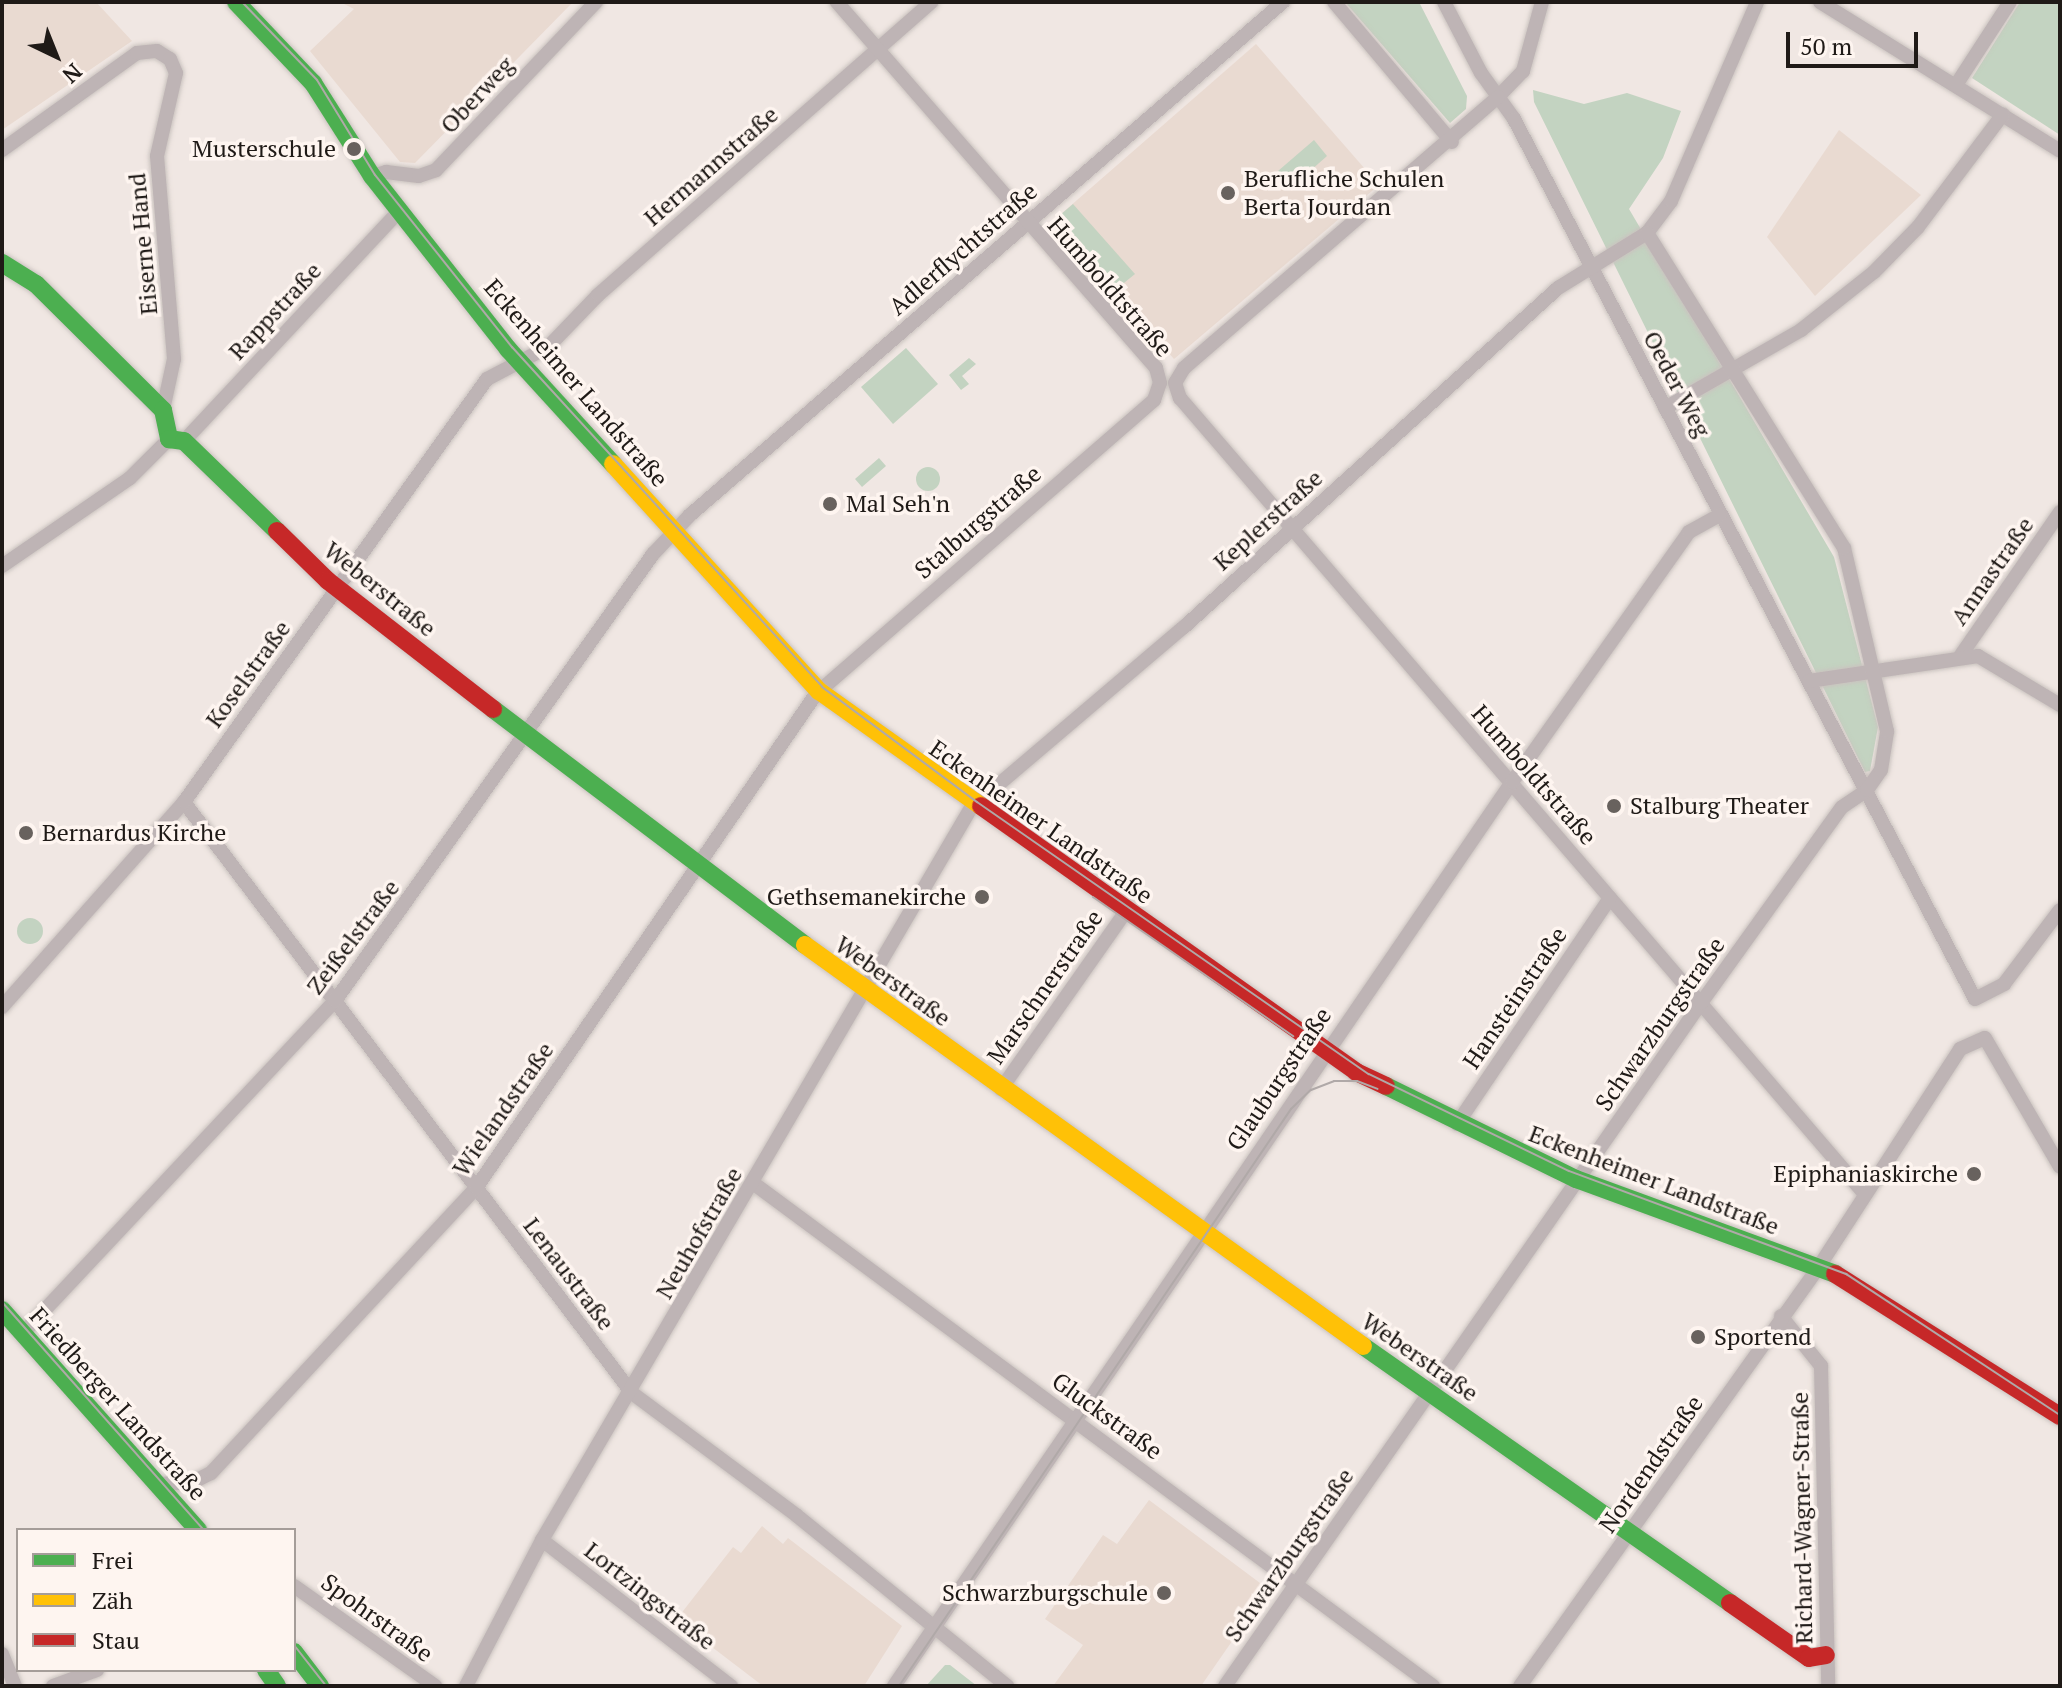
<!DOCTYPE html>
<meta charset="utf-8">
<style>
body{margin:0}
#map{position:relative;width:2062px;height:1688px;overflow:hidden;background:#f0e7e3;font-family:"PT Serif",serif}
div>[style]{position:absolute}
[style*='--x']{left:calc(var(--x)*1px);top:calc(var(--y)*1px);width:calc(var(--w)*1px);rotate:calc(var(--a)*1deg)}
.built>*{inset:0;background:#e9dad1}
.green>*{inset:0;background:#c3d3c1}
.round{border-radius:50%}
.roads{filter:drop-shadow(0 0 2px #cac3bf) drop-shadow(0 0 2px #cac3bf)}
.street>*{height:14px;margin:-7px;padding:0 7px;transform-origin:7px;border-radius:7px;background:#beb4b5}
.fast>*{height:18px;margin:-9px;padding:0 9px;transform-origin:9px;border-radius:9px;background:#4caf50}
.slow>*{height:18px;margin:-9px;padding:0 9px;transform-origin:9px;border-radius:9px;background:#ffc107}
.jam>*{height:18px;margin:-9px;padding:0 9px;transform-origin:9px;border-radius:9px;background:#c62828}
.tram>*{height:2px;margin:-1px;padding:0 1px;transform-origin:1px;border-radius:1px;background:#b0a9a8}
.dots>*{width:22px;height:22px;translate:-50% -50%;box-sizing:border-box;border:4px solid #fef5f0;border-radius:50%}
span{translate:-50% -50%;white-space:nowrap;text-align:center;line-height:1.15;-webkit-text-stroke:7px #fef5f0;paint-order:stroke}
.street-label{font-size:24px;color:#1f1a17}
.poi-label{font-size:24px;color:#1f1a17}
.right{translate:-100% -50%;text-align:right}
.left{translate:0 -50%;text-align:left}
.frame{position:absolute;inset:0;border:4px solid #1f1a17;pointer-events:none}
.legend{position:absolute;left:16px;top:1528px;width:280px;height:144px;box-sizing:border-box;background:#fef5f0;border:2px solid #a59d99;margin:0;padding:10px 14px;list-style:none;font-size:24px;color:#1f1a17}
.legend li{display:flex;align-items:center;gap:16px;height:40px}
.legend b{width:40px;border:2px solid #a59d99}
.north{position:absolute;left:16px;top:16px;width:80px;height:80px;-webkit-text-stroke:6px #fef5f0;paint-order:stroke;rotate:137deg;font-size:22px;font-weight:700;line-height:32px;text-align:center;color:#1f1a17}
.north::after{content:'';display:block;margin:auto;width:28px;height:36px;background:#1f1a17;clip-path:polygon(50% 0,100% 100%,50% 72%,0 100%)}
.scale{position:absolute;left:1786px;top:32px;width:132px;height:36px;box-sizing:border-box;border:4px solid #1f1a17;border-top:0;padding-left:10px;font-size:24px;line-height:28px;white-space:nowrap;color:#1f1a17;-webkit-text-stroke:6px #fef5f0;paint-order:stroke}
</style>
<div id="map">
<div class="built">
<i style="clip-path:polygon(2px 2px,96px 2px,132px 41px,2px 130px)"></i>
<i style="clip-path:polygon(340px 2px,573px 2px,415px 163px,400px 162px,310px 51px,354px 9px)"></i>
<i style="clip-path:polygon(1256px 44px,1379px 185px,1174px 359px,1053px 221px)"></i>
<i style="clip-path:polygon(1839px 130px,1921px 195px,1815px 296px,1767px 237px)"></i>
<i style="clip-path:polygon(1149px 1500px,1260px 1583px,1264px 1595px,1201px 1686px,1053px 1686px,1083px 1645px,1045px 1619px,1103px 1535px,1117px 1544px)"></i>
<i style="clip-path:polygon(762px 1526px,783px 1544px,788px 1538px,902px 1626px,864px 1686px,763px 1686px,708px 1644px,712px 1638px,676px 1620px,733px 1547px,741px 1553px)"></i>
</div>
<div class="green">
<i style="clip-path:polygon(1345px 2px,1419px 2px,1467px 96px,1466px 109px,1450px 123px)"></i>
<i style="clip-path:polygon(2020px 2px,2060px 2px,2060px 135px,1972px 78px)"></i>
<i style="clip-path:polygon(1533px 90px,1584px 104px,1627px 93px,1681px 111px,1663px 158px,1629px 209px,1834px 557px,1878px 727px,1870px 771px,1865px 772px,1534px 102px)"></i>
<i style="clip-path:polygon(1314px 140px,1327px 156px,1292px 187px,1278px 171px)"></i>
<i style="clip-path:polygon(1073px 204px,1135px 274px,1114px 291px,1053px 221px)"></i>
<i style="clip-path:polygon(906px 348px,938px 384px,893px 424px,861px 387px)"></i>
<i style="clip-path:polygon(969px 358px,976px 364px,962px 376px,969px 384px,961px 390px,949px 375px)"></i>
<i style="clip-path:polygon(879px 458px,886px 466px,862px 487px,855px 479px)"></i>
<i class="round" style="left:916px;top:467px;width:24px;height:24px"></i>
<i class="round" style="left:17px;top:918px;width:26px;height:26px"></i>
<i style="clip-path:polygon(945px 1665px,950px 1665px,977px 1686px,926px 1686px)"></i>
</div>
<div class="roads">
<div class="street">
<i style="--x:1334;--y:2;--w:183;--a:49.9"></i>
<i style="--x:1444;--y:2;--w:80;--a:62.5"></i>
<i style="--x:1481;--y:73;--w:57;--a:54.3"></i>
<i style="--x:1514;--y:119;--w:993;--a:62.35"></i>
<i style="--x:1975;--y:999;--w:33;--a:-27"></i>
<i style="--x:2004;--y:984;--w:93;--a:-52.9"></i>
<i style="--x:1542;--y:2;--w:72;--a:105.4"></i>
<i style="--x:1523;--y:71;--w:36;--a:134"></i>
<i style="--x:1498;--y:97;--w:415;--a:139.2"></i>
<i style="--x:1184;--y:368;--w:17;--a:121"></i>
<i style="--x:1175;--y:383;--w:16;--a:72"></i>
<i style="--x:1180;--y:398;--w:1047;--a:49.3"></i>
<i style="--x:1820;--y:2;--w:282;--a:31.8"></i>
<i style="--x:1956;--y:85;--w:99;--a:-57"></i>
<i style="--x:2;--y:150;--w:166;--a:-35.7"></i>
<i style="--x:137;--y:53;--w:20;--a:-6"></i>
<i style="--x:157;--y:51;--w:15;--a:32"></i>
<i style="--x:170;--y:59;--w:15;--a:67"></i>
<i style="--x:176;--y:73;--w:85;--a:102.9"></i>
<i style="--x:157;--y:156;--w:204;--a:85.2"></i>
<i style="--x:174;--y:359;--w:52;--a:102.2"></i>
<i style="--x:372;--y:176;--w:15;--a:-16"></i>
<i style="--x:386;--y:172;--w:33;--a:7"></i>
<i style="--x:419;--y:176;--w:18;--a:-19"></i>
<i style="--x:436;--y:170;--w:232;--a:-46.4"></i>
<i style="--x:1665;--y:408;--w:157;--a:-29.8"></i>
<i style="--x:1801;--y:330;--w:93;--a:-38.5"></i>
<i style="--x:1874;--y:272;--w:63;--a:-45.6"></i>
<i style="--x:1918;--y:227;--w:141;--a:-53"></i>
<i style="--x:184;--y:441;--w:315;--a:-46.9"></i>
<i style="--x:2;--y:566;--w:155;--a:-34.5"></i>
<i style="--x:130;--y:478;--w:55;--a:-45"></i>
<i style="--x:1961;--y:655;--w:174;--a:-55.3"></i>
<i style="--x:1809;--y:681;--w:171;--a:-8.4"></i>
<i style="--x:1978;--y:656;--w:96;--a:30.9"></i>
<i style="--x:184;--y:802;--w:742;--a:52.84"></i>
<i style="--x:632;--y:1393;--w:204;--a:36.6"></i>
<i style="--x:796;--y:1515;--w:272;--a:39"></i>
<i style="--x:2;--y:1007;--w:274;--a:-48.4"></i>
<i style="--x:184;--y:802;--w:520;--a:-54.39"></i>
<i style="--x:487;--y:379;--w:69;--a:-27.7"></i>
<i style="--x:548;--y:347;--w:72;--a:-46.1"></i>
<i style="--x:598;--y:295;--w:444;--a:-41.3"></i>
<i style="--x:1001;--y:1089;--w:218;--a:-54.9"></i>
<i style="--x:1457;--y:1124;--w:273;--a:-55.9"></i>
<i style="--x:753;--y:1183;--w:846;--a:36.49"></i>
<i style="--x:1781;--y:1316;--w:64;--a:51.3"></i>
<i style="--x:1821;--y:1366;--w:320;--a:88.7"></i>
<i style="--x:23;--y:1333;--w:456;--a:-46.8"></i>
<i style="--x:335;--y:1001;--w:549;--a:-54.57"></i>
<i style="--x:653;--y:554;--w:54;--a:-46.5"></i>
<i style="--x:690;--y:515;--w:784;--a:-40.86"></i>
<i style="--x:159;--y:1484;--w:34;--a:-3"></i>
<i style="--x:193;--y:1482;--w:20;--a:-27"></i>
<i style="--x:211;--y:1473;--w:389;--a:-47.1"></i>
<i style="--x:476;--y:1188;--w:600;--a:-55.46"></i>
<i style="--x:816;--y:694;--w:448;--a:-41"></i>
<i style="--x:1154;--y:400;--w:18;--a:-71"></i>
<i style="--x:1160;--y:383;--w:16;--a:-105"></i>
<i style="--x:1156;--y:368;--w:486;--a:-131.1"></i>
<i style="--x:542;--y:1540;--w:239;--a:37.7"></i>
<i style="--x:294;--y:1586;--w:173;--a:35.3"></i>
<i style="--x:2;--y:1654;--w:35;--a:68"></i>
<i style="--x:53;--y:1686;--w:47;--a:-20"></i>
<i style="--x:466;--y:1686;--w:165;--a:-62.5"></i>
<i style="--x:542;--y:1540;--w:848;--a:-59.63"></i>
<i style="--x:971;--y:808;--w:280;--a:-40.4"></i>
<i style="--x:1184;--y:627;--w:505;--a:-42.19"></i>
<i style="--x:1558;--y:288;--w:105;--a:-31.7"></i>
<i style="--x:1647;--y:233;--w:40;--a:-53"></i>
<i style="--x:1671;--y:201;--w:217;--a:-66.6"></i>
<i style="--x:894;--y:1686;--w:1095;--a:-55.64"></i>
<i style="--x:1512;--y:782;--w:306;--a:-54.7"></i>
<i style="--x:1689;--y:532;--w:35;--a:-29"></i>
<i style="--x:1225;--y:1686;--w:833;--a:-55.13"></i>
<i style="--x:1701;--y:1003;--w:241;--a:-54.3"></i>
<i style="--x:1842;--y:807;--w:30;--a:-34"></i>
<i style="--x:1867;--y:790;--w:24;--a:-55"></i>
<i style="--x:1881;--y:770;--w:39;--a:-81"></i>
<i style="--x:1887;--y:731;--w:188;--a:-103.2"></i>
<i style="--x:1844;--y:548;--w:372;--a:-122"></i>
<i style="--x:1520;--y:1686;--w:513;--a:-54.51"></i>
<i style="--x:1818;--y:1268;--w:261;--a:-57"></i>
<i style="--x:1960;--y:1049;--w:27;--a:-24"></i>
<i style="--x:1985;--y:1038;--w:149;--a:59.8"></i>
</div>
<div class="fast">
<i style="--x:236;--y:2;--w:112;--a:46.5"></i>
<i style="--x:313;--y:83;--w:110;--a:57.6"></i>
<i style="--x:372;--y:176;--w:220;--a:51.8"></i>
<i style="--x:508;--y:349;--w:156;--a:47.6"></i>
<i style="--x:2;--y:263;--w:40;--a:32"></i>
<i style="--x:36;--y:284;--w:179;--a:44.8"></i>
<i style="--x:163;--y:410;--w:30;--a:78"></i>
<i style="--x:169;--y:439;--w:15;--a:8"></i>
<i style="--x:184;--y:441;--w:129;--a:44.1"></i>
<i style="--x:493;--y:709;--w:391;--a:37.1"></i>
<i style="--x:1386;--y:1086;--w:212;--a:26.1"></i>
<i style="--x:1576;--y:1179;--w:276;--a:20.1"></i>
<i style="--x:2;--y:1310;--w:295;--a:48.3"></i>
<i style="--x:1363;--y:1346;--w:448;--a:35"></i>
<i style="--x:294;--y:1652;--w:43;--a:52.6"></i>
<i style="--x:266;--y:1670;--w:19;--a:55"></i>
</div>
<div class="slow">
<i style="--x:613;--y:464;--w:307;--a:47.8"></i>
<i style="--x:819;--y:691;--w:199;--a:35.4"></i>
<i style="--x:805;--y:945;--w:687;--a:35.7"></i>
</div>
<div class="jam">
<i style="--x:277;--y:531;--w:71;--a:44.4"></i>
<i style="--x:328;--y:581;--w:209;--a:37.8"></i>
<i style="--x:981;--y:806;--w:460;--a:35.3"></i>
<i style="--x:1356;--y:1072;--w:33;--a:25"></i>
<i style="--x:1835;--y:1274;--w:266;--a:32.3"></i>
<i style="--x:1730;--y:1603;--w:96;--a:34.8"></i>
<i style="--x:1809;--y:1658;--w:17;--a:-10"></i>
</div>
</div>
<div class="tram">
<i style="--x:242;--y:2;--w:108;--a:46.1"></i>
<i style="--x:317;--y:80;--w:111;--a:58.6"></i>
<i style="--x:375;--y:175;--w:220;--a:51.5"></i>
<i style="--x:512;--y:347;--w:460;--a:47.6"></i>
<i style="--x:822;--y:687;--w:193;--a:36.6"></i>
<i style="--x:977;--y:802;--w:477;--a:34.8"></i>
<i style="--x:1369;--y:1074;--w:222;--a:25.9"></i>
<i style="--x:1569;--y:1171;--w:296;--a:20.4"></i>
<i style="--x:1846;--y:1274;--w:256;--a:33.4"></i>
<i style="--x:1093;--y:897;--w:244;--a:34.8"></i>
<i style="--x:2;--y:1302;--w:305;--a:48.5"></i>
<i style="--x:294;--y:1645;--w:52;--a:52"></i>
<i style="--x:899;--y:1686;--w:698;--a:-55.81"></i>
<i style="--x:1291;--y:1109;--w:28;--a:-44"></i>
<i style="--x:1311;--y:1090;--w:25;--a:-21"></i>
<i style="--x:1334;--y:1081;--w:23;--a:0"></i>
<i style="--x:1357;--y:1081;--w:22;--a:21"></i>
</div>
<div class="dots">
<i style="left:354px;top:149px;background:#68625e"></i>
<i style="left:1228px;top:193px;background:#68625e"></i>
<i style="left:830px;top:504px;background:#68625e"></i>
<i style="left:1614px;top:806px;background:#68625e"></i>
<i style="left:26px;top:833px;background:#68625e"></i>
<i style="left:982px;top:897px;background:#68625e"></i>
<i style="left:1974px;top:1174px;background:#68625e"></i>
<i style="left:1698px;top:1337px;background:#68625e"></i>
<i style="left:1164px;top:1593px;background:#68625e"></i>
</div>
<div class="street-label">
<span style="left:477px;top:95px;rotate:-47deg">Oberweg</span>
<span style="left:711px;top:166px;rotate:-41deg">Hermannstraße</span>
<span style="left:143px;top:244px;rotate:-95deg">Eiserne Hand</span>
<span style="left:963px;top:249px;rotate:-41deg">Adlerflychtstraße</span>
<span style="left:1110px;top:287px;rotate:49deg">Humboldtstraße</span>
<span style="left:275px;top:311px;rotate:-47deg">Rappstraße</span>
<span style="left:576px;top:383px;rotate:49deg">Eckenheimer Landstraße</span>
<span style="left:1677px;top:384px;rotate:62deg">Oeder Weg</span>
<span style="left:1268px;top:520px;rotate:-42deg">Keplerstraße</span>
<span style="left:978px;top:522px;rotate:-41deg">Stalburgstraße</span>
<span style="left:1992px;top:571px;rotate:-55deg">Annastraße</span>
<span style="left:380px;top:589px;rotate:39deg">Weberstraße</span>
<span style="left:248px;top:674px;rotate:-54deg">Koselstraße</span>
<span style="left:1534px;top:775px;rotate:49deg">Humboldtstraße</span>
<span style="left:1041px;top:822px;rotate:35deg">Eckenheimer Landstraße</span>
<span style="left:353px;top:937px;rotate:-53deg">Zeißelstraße</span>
<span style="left:893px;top:981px;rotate:36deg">Weberstraße</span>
<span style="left:1045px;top:987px;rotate:-55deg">Marschnerstraße</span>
<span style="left:1515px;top:998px;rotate:-56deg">Hansteinstraße</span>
<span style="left:1660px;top:1024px;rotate:-55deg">Schwarzburgstraße</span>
<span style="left:1279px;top:1079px;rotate:-56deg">Glauburgstraße</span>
<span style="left:503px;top:1109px;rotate:-55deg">Wielandstraße</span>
<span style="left:1654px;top:1180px;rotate:21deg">Eckenheimer Landstraße</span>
<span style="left:699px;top:1233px;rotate:-60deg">Neuhofstraße</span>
<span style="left:569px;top:1274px;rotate:53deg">Lenaustraße</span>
<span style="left:1420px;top:1357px;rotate:35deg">Weberstraße</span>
<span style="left:118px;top:1404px;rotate:48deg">Friedberger Landstraße</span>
<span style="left:1107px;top:1416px;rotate:36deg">Gluckstraße</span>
<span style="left:1651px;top:1464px;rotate:-55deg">Nordendstraße</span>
<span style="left:1802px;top:1518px;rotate:-91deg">Richard-Wagner-Straße</span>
<span style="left:1289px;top:1555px;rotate:-55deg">Schwarzburgstraße</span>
<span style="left:650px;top:1596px;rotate:38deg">Lortzingstraße</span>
<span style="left:377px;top:1618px;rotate:36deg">Spohrstraße</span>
</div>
<div class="poi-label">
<span class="right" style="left:336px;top:149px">Musterschule</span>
<span class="left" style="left:1244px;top:193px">Berufliche Schulen<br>Berta Jourdan</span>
<span class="left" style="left:846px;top:504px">Mal Seh'n</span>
<span class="left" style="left:1630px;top:806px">Stalburg Theater</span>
<span class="left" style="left:42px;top:833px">Bernardus Kirche</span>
<span class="right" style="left:966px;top:897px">Gethsemanekirche</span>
<span class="right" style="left:1958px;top:1174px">Epiphaniaskirche</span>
<span class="left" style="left:1714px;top:1337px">Sportend</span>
<span class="right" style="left:1148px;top:1593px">Schwarzburgschule</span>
</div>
<div class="frame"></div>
<ul class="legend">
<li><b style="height:10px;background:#4caf50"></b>Frei</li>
<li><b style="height:10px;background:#ffc107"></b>Zäh</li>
<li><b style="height:10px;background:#c62828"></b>Stau</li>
</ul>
<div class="north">N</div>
<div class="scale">50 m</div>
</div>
